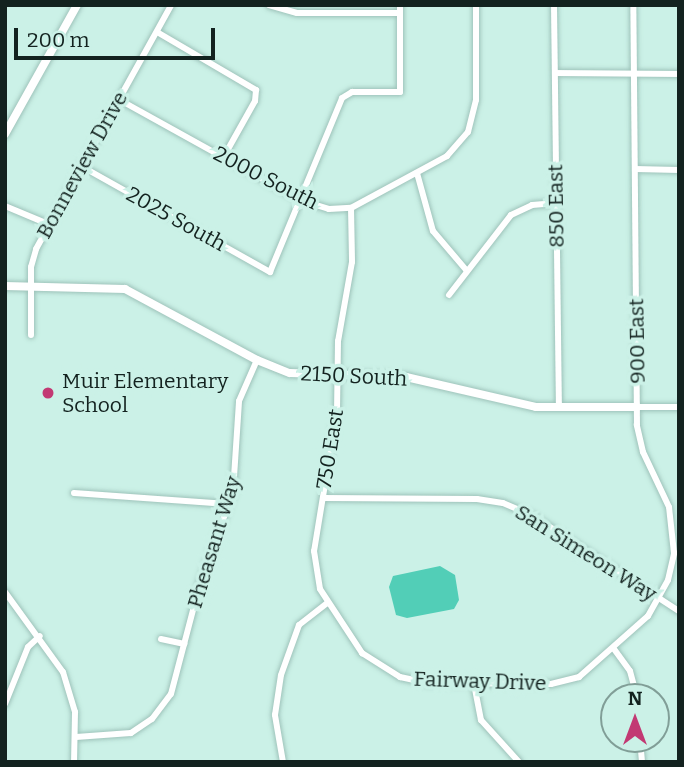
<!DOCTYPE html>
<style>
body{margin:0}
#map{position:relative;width:684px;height:767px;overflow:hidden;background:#cbf1e7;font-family:Bitter,serif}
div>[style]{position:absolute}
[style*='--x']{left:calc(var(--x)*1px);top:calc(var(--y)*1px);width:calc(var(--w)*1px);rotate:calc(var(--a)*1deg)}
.water>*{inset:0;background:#52ceb7}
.roads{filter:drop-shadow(0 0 2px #9ec3ba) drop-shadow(0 0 2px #9ec3ba)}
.minor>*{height:6px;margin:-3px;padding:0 3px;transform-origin:3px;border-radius:3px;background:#fff}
.tertiary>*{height:8px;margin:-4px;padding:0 4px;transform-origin:4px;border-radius:4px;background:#fff}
.dots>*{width:19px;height:19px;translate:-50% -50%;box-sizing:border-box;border:4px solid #cbf1e7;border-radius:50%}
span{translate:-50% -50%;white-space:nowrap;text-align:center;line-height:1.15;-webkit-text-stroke:7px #cbf1e7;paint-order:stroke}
.street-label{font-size:21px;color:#13221f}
.poi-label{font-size:21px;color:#13221f}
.left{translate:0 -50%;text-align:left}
.frame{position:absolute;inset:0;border:7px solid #13221f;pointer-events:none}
.north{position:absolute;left:600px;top:683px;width:70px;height:70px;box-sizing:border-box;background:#cbf1e7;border:2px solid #819e97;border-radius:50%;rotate:0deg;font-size:19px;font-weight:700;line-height:28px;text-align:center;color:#13221f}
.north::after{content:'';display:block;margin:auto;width:24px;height:32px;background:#c23973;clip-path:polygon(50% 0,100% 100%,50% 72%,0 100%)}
.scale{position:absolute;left:14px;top:28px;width:201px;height:32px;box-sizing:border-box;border:4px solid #13221f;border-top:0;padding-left:9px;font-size:21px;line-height:24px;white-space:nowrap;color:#13221f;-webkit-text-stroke:5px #cbf1e7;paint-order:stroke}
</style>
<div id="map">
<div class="water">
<i style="clip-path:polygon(440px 566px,455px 575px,459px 600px,454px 609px,407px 618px,396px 615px,389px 587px,393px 576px)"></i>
</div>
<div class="roads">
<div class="minor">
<i style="--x:269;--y:5;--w:29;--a:16"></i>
<i style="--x:297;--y:13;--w:103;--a:0"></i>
<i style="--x:554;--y:5;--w:402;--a:89.3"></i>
<i style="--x:157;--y:32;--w:115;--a:30.4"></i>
<i style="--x:256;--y:90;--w:11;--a:95"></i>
<i style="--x:255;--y:101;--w:65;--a:119.3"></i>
<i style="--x:555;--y:73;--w:124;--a:0.5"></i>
<i style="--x:118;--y:99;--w:208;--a:29"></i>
<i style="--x:300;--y:200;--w:30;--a:17"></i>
<i style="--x:329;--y:209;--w:22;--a:-3"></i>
<i style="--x:351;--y:208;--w:109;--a:-28.4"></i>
<i style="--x:447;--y:156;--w:32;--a:-49"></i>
<i style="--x:468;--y:132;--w:33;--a:-76"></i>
<i style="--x:476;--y:100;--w:95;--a:-90"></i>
<i style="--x:81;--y:166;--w:217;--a:29.3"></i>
<i style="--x:270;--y:272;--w:188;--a:-67.5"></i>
<i style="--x:342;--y:98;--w:12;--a:-31"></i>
<i style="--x:352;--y:92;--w:48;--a:0"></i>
<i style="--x:400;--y:92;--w:87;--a:-90"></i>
<i style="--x:635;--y:169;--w:44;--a:1.3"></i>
<i style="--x:417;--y:173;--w:60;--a:74.6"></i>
<i style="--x:433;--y:231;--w:52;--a:49.6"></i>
<i style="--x:5;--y:206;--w:47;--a:22.7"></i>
<i style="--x:351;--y:208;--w:54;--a:88.9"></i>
<i style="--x:352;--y:262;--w:80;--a:100"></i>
<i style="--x:338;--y:341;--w:70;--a:90.8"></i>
<i style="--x:337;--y:411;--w:142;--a:99.3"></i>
<i style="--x:314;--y:551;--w:38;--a:81"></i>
<i style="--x:320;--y:589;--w:77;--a:56.7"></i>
<i style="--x:362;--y:653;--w:45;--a:32.3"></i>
<i style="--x:400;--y:677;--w:30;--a:12"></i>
<i style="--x:429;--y:683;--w:122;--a:0.5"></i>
<i style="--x:551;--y:684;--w:29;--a:-14"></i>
<i style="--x:579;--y:677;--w:92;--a:-41.5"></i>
<i style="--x:648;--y:616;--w:41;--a:-60.9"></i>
<i style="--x:668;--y:580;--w:28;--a:-77"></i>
<i style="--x:674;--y:553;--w:46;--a:-96.2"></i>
<i style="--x:669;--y:507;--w:61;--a:-115.3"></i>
<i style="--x:643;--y:452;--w:28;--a:-103"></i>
<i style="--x:637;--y:425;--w:420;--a:-90.5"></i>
<i style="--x:449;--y:295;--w:101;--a:-52.2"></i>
<i style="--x:511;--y:215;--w:23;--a:-25"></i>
<i style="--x:532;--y:205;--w:24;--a:-5"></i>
<i style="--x:31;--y:335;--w:68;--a:-90"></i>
<i style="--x:31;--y:267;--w:19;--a:-74"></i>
<i style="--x:36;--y:249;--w:279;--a:-61"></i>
<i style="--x:637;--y:407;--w:42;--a:0"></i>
<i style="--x:74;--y:493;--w:154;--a:4.1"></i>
<i style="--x:323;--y:498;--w:154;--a:0.4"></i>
<i style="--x:477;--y:499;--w:26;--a:9"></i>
<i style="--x:503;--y:503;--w:33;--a:23"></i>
<i style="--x:533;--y:516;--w:174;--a:33.1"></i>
<i style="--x:5;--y:592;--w:99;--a:54.1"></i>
<i style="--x:63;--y:672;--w:42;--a:73.3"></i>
<i style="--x:75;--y:712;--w:50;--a:91.1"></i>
<i style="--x:161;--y:639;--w:24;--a:12"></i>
<i style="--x:614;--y:649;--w:27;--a:54"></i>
<i style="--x:630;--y:671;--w:27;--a:75"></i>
<i style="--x:474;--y:684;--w:37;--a:79"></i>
<i style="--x:481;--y:720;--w:57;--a:47.9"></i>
<i style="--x:5;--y:704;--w:61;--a:-68"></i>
<i style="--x:28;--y:647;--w:16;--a:-43"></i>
<i style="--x:76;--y:737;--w:55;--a:-4.2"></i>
<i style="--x:131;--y:733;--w:25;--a:-34"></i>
<i style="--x:152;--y:719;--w:31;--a:-53"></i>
<i style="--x:171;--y:694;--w:118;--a:-75.3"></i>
<i style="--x:201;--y:580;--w:94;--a:-70"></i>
<i style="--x:233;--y:492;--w:91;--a:-86.2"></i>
<i style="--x:239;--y:401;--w:45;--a:-66.3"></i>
<i style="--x:640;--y:739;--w:23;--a:85"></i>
<i style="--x:283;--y:762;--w:48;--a:-99.7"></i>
<i style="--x:275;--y:715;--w:40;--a:-81.5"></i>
<i style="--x:281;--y:675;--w:53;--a:-70.2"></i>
<i style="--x:299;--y:625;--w:36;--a:-38"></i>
</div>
<div class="tertiary">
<i style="--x:5;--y:134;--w:148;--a:-60.8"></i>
<i style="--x:5;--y:286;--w:120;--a:1.4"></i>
<i style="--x:125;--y:289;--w:150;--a:28.3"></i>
<i style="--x:257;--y:360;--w:35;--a:22"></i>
<i style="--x:290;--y:373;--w:116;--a:2"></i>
<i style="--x:406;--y:377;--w:133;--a:13"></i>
<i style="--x:536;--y:407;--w:101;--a:0"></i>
</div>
</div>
<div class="dots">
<i style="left:48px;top:393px;background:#c23973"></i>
</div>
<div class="street-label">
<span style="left:82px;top:165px;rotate:-61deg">Bonneview Drive</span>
<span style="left:266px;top:178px;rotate:27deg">2000 South</span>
<span style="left:556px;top:206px;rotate:-91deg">850 East</span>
<span style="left:176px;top:219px;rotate:29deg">2025 South</span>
<span style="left:637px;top:341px;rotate:-91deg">900 East</span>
<span style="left:354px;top:376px;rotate:3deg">2150 South</span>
<span style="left:330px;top:449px;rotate:-81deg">750 East</span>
<span style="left:214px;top:542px;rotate:-73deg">Pheasant Way</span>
<span style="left:586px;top:553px;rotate:32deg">San Simeon Way</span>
<span style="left:480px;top:681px;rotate:2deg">Fairway Drive</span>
</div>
<div class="poi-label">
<span class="left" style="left:62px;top:393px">Muir Elementary<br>School</span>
</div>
<div class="frame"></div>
<div class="north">N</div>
<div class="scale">200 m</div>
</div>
